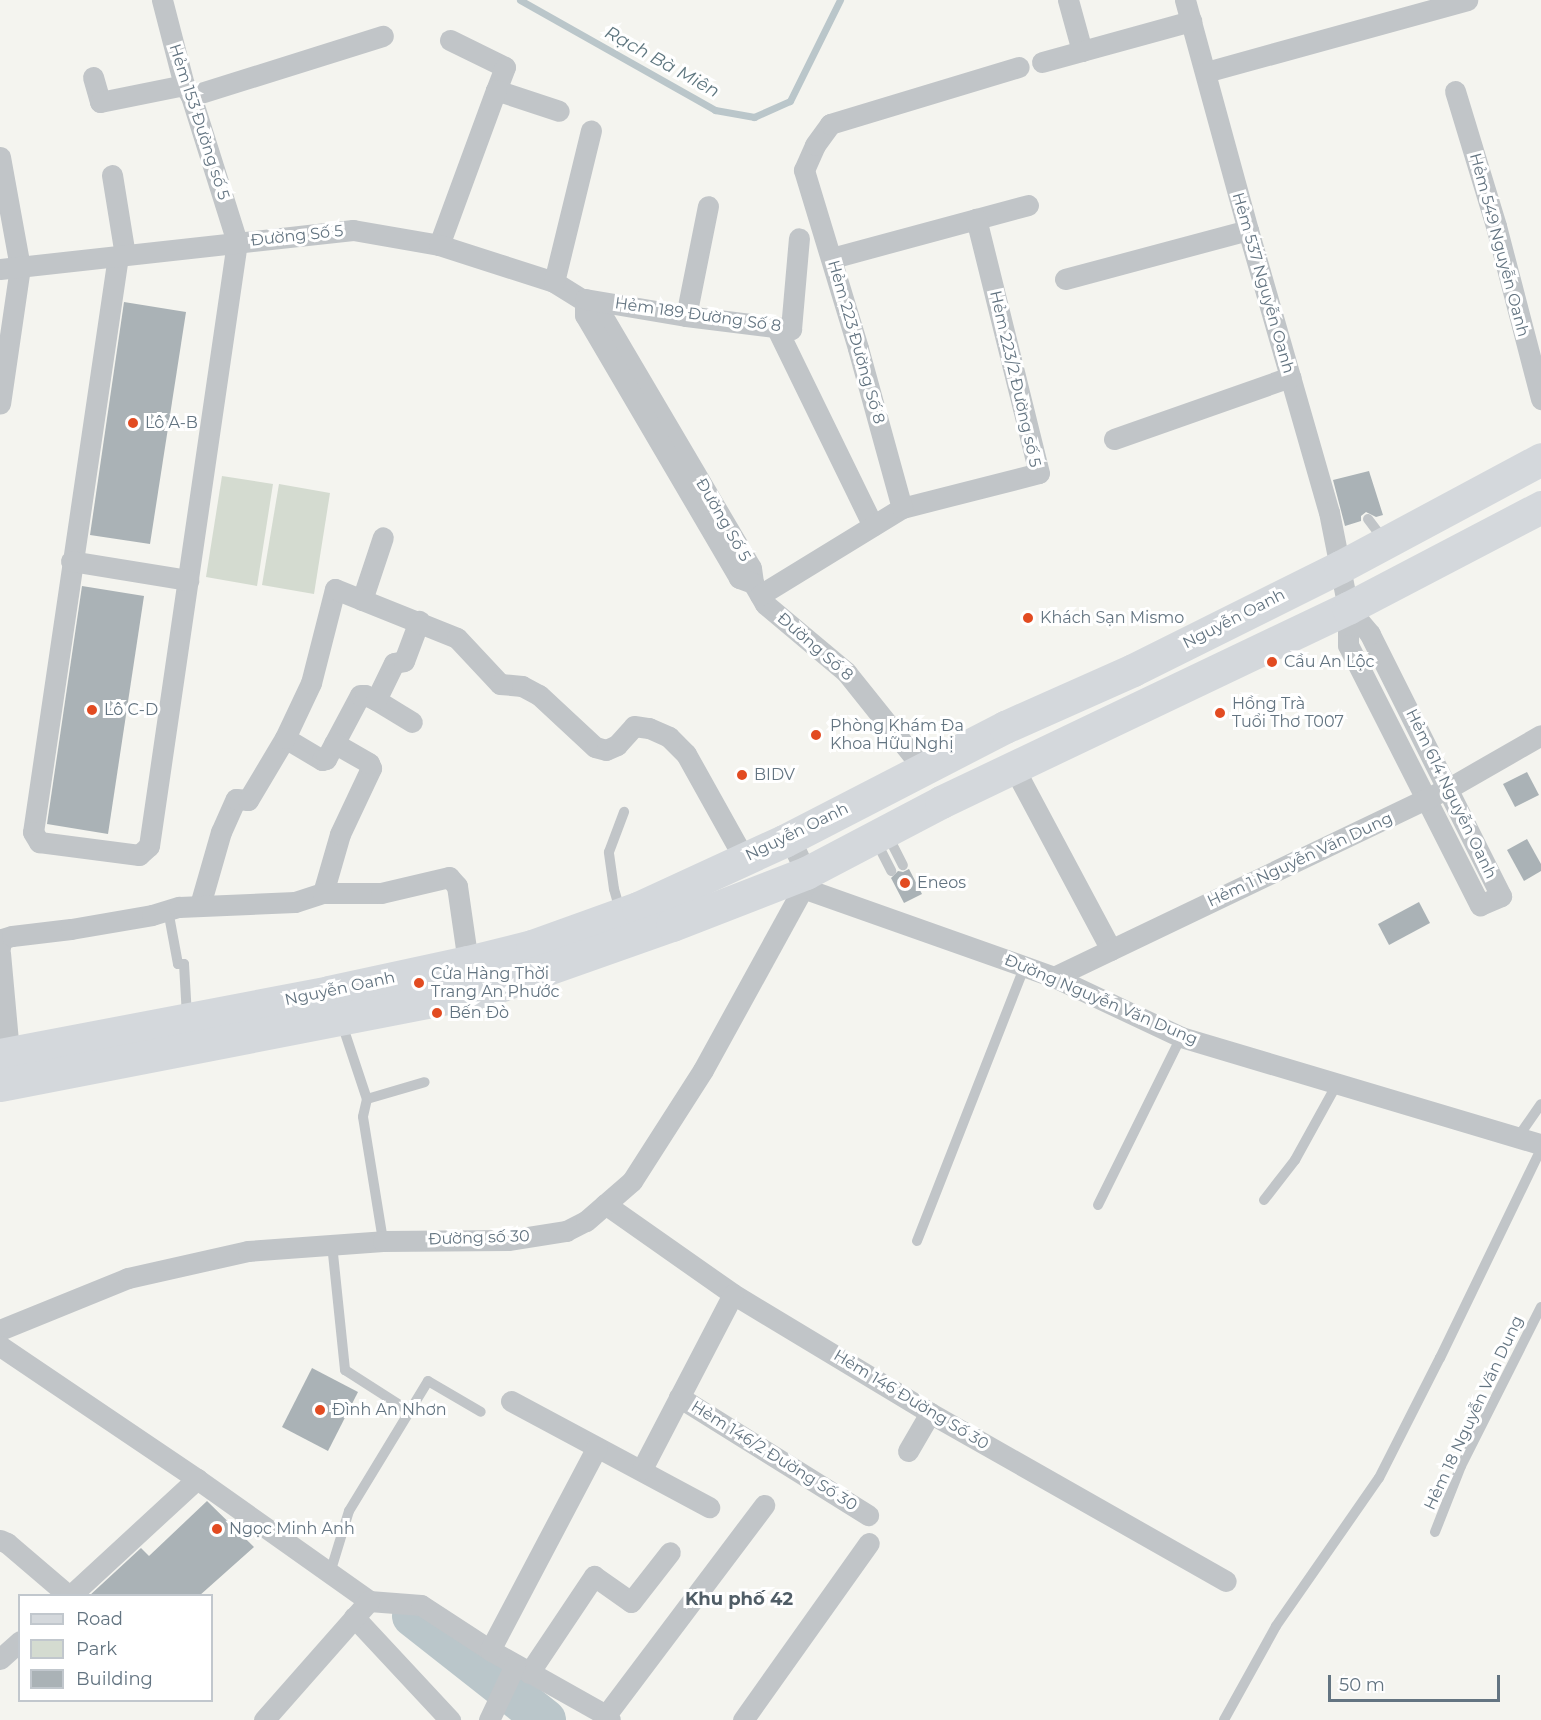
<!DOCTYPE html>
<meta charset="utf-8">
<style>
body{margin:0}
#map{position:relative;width:1541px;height:1720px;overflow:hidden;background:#f4f4ef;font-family:Montserrat,sans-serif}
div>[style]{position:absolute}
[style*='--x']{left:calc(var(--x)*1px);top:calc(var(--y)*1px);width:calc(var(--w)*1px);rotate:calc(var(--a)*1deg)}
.green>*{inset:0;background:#d4dbd0}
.stream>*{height:7px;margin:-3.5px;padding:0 3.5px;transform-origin:3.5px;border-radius:3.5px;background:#bac6ca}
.river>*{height:42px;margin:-21px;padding:0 21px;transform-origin:21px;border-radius:21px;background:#bac6ca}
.building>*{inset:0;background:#aab2b6}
.lane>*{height:10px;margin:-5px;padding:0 5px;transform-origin:5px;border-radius:5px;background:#c1c5c8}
.street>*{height:21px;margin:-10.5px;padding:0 10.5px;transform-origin:10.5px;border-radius:10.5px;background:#c1c5c8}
.primary>*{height:33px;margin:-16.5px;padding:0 16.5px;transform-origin:16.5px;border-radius:16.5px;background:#d4d8dc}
.dots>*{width:16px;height:16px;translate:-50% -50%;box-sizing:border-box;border:3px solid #fff;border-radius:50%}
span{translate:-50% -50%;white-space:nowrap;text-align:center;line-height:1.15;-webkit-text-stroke:6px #fff;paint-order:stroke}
.street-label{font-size:16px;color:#637481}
.poi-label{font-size:16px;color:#637481}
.left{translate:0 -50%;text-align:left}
.water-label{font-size:18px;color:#5e767f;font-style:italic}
.neighbourhood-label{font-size:18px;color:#505d66;font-weight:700}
.legend{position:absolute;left:18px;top:1594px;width:195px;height:108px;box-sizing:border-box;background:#fff;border:2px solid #c1c7cd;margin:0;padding:8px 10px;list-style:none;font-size:18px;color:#637481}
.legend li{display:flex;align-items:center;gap:12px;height:30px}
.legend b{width:30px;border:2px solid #c1c7cd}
.scale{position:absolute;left:1328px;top:1675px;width:172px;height:27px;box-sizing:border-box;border:3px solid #637481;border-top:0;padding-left:8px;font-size:18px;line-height:21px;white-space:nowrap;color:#637481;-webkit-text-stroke:4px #fff;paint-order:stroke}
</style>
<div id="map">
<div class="green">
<i style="clip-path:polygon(222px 476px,273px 484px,257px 586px,206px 577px)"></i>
<i style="clip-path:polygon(279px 484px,330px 493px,314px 594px,262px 585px)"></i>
</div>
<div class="stream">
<i style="--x:520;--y:0;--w:224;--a:29.4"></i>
<i style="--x:715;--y:110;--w:40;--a:10"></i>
<i style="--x:754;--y:117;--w:39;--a:-24"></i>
<i style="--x:790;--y:101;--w:113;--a:-63.7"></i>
</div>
<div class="river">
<i style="--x:413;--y:1616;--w:168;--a:38.2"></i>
</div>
<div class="building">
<i style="clip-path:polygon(124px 302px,186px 312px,150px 544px,90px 535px)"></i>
<i style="clip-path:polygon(1369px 471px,1383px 515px,1376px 517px,1366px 512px,1361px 516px,1361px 521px,1345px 526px,1333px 480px)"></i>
<i style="clip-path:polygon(82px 586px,144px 596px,108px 834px,47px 824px)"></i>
<i style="clip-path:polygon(1527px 772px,1539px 795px,1515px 807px,1503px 784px)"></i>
<i style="clip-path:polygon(1527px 839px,1541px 864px,1541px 871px,1524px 881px,1507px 850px)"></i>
<i style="clip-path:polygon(909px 869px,922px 894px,904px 903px,891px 878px,898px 871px,903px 872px)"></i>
<i style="clip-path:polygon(1419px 902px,1430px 923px,1389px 945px,1378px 924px)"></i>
<i style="clip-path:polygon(312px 1368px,358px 1392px,328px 1451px,282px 1427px)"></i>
<i style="clip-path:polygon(207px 1501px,254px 1547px,199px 1596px,89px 1596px,141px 1548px,149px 1556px)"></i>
</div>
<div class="lane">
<i style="--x:1368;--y:519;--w:26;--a:53"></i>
<i style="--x:887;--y:834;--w:35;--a:63"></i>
<i style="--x:875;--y:839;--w:36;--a:63"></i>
<i style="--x:168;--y:910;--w:55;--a:79.5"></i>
<i style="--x:178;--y:964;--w:6;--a:0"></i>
<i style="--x:184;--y:964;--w:52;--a:86.7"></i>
<i style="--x:620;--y:910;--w:22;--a:-106"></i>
<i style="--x:614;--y:889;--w:37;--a:-98"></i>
<i style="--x:609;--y:852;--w:43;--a:-69.4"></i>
<i style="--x:341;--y:1021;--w:82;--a:71.6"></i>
<i style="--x:367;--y:1099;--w:60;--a:-16.3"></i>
<i style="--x:367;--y:1099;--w:18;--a:103"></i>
<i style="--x:363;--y:1117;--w:126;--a:80.8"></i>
<i style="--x:1518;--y:1137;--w:40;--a:-55.1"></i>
<i style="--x:1264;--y:1200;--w:51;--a:-52.2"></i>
<i style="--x:1295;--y:1160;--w:87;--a:-61.1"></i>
<i style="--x:1098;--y:1205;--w:187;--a:-63.7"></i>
<i style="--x:917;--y:1241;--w:295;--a:-68.6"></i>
<i style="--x:332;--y:1244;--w:127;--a:84.1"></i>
<i style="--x:345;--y:1370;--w:76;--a:32.6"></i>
<i style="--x:1435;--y:1532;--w:71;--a:-68.5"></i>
<i style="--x:1461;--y:1466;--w:178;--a:-63.3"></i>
<i style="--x:330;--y:1573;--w:65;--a:-73"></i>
<i style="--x:349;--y:1511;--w:152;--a:-58.7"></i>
<i style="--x:428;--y:1381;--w:61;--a:30.3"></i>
<i style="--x:1224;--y:1720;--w:107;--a:-61"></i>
<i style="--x:1276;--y:1626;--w:180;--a:-55.2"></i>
<i style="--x:1379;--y:1478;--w:135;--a:-63.1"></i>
<i style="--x:1440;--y:1358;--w:232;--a:-64.2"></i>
</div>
<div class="street">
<i style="--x:1068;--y:0;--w:53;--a:74.6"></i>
<i style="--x:1185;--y:0;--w:238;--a:74.7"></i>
<i style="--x:1248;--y:230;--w:293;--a:74"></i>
<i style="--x:1329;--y:512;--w:98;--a:78.8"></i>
<i style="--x:1348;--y:608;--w:37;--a:90"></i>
<i style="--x:1348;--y:645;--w:292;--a:63.1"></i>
<i style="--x:1480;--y:905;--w:23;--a:-23"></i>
<i style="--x:1501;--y:896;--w:293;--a:-116.6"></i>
<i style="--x:1370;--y:634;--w:34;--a:-130"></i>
<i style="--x:450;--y:40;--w:61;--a:26.1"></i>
<i style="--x:505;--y:67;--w:25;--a:111"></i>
<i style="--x:496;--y:90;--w:66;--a:18.4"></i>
<i style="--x:1042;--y:62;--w:155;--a:-15.4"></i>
<i style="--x:1206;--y:72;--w:271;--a:-15.4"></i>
<i style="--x:93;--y:77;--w:26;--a:74"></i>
<i style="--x:100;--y:102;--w:86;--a:-11.4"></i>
<i style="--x:1455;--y:91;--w:141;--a:73.1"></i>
<i style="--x:1496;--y:226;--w:179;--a:75.4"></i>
<i style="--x:191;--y:96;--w:201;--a:-17.4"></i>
<i style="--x:0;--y:157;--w:112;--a:79.7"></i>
<i style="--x:20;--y:267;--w:138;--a:98.3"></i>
<i style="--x:112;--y:175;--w:81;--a:80.8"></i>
<i style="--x:439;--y:245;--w:165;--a:-69.8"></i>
<i style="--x:118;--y:256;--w:582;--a:98.39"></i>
<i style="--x:33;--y:832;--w:12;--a:59"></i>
<i style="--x:39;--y:842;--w:101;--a:7.4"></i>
<i style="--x:139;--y:855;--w:13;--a:-42"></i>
<i style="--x:149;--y:846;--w:610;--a:-81.71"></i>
<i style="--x:237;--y:242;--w:153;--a:-107.5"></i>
<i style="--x:191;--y:96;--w:13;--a:-122"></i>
<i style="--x:184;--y:85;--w:88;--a:-104.5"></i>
<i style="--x:832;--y:258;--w:203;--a:-15.1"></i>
<i style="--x:0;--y:269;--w:355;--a:-6.3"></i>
<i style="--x:353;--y:230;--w:87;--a:9.9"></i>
<i style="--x:439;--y:245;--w:121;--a:17.8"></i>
<i style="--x:554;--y:282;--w:53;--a:31.9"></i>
<i style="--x:599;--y:310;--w:299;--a:59.5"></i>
<i style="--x:751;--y:568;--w:15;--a:82"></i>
<i style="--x:753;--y:583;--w:24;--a:60"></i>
<i style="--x:765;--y:604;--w:106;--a:40"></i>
<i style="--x:846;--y:672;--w:123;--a:51.3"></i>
<i style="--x:1065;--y:279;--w:189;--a:-15"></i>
<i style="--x:554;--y:282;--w:156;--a:-76.3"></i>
<i style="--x:585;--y:299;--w:16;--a:90"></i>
<i style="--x:585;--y:315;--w:305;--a:59.6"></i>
<i style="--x:739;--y:578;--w:15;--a:20"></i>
<i style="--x:585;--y:299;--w:102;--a:9.6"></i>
<i style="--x:686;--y:316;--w:106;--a:7.1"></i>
<i style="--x:791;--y:329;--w:91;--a:-85"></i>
<i style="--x:686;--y:316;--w:112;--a:-78.7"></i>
<i style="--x:776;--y:327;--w:221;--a:64"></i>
<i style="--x:1114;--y:439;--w:187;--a:-19.4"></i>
<i style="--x:902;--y:508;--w:141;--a:-14.3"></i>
<i style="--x:1039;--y:473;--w:262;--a:-103.9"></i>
<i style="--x:71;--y:561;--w:119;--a:9.2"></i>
<i style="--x:760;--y:595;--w:167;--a:-31.5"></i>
<i style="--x:902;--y:508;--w:166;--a:-105.4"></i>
<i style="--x:858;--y:348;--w:186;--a:-106.9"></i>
<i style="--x:804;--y:170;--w:27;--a:-66"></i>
<i style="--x:815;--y:145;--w:26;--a:-54"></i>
<i style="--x:830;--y:124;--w:197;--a:-16.8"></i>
<i style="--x:362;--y:600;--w:66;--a:-71.6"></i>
<i style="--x:376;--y:700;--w:42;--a:31.4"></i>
<i style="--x:285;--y:738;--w:43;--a:30.7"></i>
<i style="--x:322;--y:760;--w:4;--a:-14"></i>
<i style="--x:326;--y:759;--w:72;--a:-62"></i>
<i style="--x:360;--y:695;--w:5;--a:0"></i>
<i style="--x:365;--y:695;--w:12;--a:24"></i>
<i style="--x:376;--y:700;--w:41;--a:-64.1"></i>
<i style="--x:394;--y:663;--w:10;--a:-11"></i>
<i style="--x:404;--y:661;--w:43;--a:-69.4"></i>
<i style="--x:1014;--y:768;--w:206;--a:61.9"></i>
<i style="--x:803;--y:888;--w:266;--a:19.5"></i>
<i style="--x:1054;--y:977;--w:140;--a:25.3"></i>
<i style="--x:1181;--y:1037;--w:376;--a:16.6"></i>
<i style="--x:323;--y:893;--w:61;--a:-73.9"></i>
<i style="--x:340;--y:834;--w:73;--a:-64.8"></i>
<i style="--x:371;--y:768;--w:5;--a:-112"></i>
<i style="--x:369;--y:763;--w:40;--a:-150.3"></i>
<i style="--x:200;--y:905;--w:76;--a:-74"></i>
<i style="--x:221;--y:832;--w:36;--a:-66"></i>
<i style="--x:236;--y:799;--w:12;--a:5"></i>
<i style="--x:248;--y:800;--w:72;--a:-59.2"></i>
<i style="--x:285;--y:738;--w:61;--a:-64.7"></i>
<i style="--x:311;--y:683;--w:97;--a:-75.7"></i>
<i style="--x:335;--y:589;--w:131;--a:21.9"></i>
<i style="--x:457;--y:638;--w:63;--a:46.9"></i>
<i style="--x:500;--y:684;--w:22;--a:5"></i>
<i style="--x:522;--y:686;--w:19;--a:28"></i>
<i style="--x:539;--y:695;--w:76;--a:42.9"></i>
<i style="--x:595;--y:747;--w:11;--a:15"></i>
<i style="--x:606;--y:750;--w:12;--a:-24"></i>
<i style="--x:617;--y:745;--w:25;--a:-48"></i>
<i style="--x:634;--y:726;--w:15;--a:8"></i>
<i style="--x:649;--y:728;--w:22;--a:24"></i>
<i style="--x:669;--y:737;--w:24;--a:45"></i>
<i style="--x:686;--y:754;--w:119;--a:60.9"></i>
<i style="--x:0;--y:947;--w:8;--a:-76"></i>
<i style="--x:2;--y:939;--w:10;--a:-17"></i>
<i style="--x:12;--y:936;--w:59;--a:-6.8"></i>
<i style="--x:71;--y:929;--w:82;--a:-9.8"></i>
<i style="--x:152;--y:915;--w:28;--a:-17"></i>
<i style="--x:179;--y:907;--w:116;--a:-2.5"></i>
<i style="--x:295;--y:902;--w:29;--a:-18"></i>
<i style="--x:323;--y:893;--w:58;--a:0"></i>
<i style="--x:381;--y:893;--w:70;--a:-13.2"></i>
<i style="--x:449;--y:877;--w:12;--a:48"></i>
<i style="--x:457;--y:886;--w:77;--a:81.8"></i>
<i style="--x:0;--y:953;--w:99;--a:84.8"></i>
<i style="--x:1054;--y:977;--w:438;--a:-25.6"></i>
<i style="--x:1449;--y:788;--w:106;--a:-29.9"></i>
<i style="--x:605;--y:1204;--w:156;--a:35.1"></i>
<i style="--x:733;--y:1294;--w:230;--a:31.1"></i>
<i style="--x:930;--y:1413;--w:340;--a:29.6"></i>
<i style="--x:0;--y:1330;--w:138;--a:-22.1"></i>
<i style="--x:128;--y:1278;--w:123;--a:-12.7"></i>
<i style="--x:248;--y:1251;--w:135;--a:-4.2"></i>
<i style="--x:383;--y:1241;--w:125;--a:-0.5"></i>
<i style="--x:508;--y:1240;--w:59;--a:-8.8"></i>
<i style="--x:566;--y:1231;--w:22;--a:-27"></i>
<i style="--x:586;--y:1221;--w:61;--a:-41"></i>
<i style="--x:632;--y:1181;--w:132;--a:-57.4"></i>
<i style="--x:703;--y:1070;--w:208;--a:-61.2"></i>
<i style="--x:803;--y:888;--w:15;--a:-79"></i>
<i style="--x:806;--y:873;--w:38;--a:-115"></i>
<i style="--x:0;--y:1346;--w:238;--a:34"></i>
<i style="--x:197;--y:1479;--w:211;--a:35.3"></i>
<i style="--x:369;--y:1601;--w:52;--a:4.4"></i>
<i style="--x:421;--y:1605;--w:82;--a:33.1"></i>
<i style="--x:490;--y:1650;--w:133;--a:29.3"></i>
<i style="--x:606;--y:1715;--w:6;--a:51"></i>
<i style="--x:679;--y:1397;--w:223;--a:32"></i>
<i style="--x:511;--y:1401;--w:225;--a:28.2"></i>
<i style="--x:908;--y:1451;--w:44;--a:-59.9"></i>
<i style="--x:642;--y:1469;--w:197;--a:-62.5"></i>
<i style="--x:0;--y:1540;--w:8;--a:23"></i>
<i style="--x:7;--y:1543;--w:82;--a:40.5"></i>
<i style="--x:70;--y:1596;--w:173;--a:-42.7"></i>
<i style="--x:354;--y:1617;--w:141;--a:47"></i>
<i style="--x:490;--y:1650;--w:229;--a:-62.2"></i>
<i style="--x:0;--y:1659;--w:27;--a:-42"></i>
<i style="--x:529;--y:1673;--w:117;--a:-56.2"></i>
<i style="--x:594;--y:1576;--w:45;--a:35.1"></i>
<i style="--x:631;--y:1602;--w:63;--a:-52"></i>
<i style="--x:606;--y:1715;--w:263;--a:-53"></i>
<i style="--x:264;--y:1720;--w:159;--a:-48.6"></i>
<i style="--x:489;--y:1720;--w:61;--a:-64.7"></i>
<i style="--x:743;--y:1720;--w:217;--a:-54.6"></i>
</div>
<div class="primary">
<i style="--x:0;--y:1055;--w:335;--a:-10.8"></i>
<i style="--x:329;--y:992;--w:142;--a:-12.2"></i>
<i style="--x:468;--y:962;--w:66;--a:-14"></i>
<i style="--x:532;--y:946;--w:113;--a:-19.7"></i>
<i style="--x:638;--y:908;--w:161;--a:-24.7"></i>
<i style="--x:784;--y:841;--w:249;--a:-27.3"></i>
<i style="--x:1005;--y:727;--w:140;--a:-24"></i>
<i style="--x:1133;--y:670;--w:231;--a:-26.5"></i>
<i style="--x:1340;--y:567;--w:228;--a:-28.2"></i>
<i style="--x:0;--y:1085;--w:497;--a:-11"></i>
<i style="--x:488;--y:990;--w:195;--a:-19.5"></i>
<i style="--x:672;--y:925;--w:144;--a:-21.2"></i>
<i style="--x:806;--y:873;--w:153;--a:-27.7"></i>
<i style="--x:941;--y:802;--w:451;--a:-25.5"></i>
<i style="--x:1348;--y:608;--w:218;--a:-27.6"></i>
</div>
<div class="dots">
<i style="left:133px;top:423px;background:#e24b21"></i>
<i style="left:1028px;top:618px;background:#e24b21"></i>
<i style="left:1272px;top:662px;background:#e24b21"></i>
<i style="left:92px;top:710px;background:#e24b21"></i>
<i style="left:1220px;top:713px;background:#e24b21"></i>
<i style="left:816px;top:735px;background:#e24b21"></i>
<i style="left:742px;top:775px;background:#e24b21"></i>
<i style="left:905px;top:883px;background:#e24b21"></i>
<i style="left:419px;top:983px;background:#e24b21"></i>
<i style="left:437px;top:1013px;background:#e24b21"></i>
<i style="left:320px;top:1410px;background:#e24b21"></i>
<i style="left:217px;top:1529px;background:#e24b21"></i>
</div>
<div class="street-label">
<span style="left:199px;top:122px;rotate:72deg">Hẻm 153 Đường số 5</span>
<span style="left:297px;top:236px;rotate:-6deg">Đường Số 5</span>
<span style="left:1499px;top:245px;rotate:75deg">Hẻm 549 Nguyễn Oanh</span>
<span style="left:1263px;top:283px;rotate:74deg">Hẻm 537 Nguyễn Oanh</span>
<span style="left:698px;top:315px;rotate:8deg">Hẻm 189 Đường Số 8</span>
<span style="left:856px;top:342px;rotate:74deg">Hẻm 223 Đường Số 8</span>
<span style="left:1015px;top:379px;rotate:77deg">Hẻm 223/2 Đường số 5</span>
<span style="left:723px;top:520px;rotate:60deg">Đường Số 5</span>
<span style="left:1234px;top:619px;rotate:-27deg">Nguyễn Oanh</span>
<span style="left:815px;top:647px;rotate:41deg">Đường Số 8</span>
<span style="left:1451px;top:794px;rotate:64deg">Hẻm 614 Nguyễn Oanh</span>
<span style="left:797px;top:832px;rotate:-26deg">Nguyễn Oanh</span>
<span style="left:1300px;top:860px;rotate:-25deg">Hẻm 1 Nguyễn Văn Dung</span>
<span style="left:340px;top:989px;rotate:-12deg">Nguyễn Oanh</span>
<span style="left:1101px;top:1000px;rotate:23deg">Đường Nguyễn Văn Dung</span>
<span style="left:479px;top:1238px;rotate:-2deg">Đường số 30</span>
<span style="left:911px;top:1400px;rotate:31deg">Hẻm 146 Đường Số 30</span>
<span style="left:1474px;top:1413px;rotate:-65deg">Hẻm 18 Nguyễn Văn Dung</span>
<span style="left:774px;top:1456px;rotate:32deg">Hẻm 146/2 Đường Số 30</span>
</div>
<div class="poi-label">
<span class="left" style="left:145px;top:423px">Lô A-B</span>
<span class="left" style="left:1040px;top:618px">Khách Sạn Mismo</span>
<span class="left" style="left:1284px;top:662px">Cầu An Lộc</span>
<span class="left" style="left:1232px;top:713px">Hồng Trà<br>Tuổi Thơ T007</span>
<span class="left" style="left:104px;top:710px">Lô C-D</span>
<span class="left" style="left:830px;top:735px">Phòng Khám Đa<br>Khoa Hữu Nghị</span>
<span class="left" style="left:754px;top:775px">BIDV</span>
<span class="left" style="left:917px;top:883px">Eneos</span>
<span class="left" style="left:431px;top:983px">Cửa Hàng Thời<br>Trang An Phước</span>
<span class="left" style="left:449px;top:1013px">Bến Đò</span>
<span class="left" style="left:332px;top:1410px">Đình An Nhơn</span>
<span class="left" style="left:229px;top:1529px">Ngọc Minh Anh</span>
</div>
<div class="water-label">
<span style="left:662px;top:62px;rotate:29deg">Rạch Bà Miên</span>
</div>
<div class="neighbourhood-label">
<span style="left:739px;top:1599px">Khu phố 42</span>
</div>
<ul class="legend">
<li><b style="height:8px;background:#d4d8dc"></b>Road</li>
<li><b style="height:16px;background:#d4dbd0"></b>Park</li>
<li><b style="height:16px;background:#aab2b6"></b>Building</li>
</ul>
<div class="scale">50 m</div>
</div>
